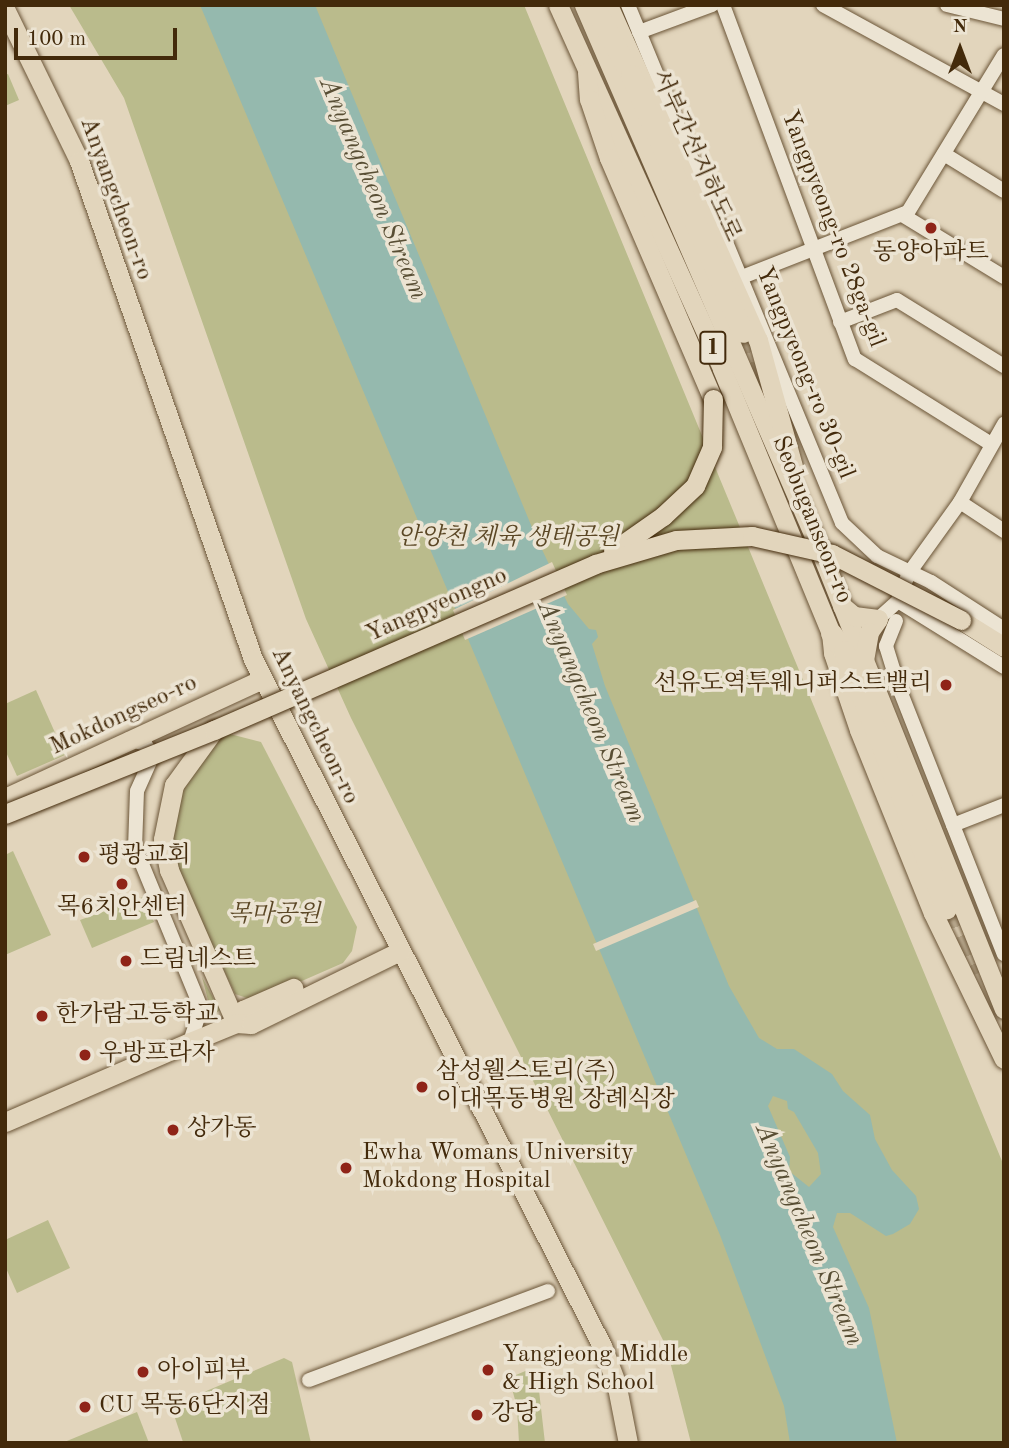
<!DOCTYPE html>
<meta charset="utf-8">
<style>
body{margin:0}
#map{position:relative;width:1009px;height:1448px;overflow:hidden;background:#e2d5bc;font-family:"Old Standard TT","Noto Serif KR",serif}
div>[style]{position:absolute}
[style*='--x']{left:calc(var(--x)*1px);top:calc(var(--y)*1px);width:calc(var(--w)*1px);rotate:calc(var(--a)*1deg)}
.green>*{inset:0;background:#babb8c}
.water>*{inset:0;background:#95b9ae}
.pier>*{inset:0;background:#e2d5bc}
.highway-tunnel>*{height:21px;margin-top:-10.5px;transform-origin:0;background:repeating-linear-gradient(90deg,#c2b399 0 21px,transparent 0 31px)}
.roads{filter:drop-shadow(0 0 2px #6b5537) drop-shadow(0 0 2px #6b5537)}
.minor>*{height:14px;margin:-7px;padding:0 7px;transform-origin:7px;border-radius:7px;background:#ece4d3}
.major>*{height:19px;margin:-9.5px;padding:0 9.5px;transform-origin:9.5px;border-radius:9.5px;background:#e2d5bc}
.highway>*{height:21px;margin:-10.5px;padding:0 10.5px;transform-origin:10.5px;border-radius:10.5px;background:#e2d5bc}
.bridges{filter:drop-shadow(0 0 2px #432a0b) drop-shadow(0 0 2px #432a0b)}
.major-bridge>*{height:19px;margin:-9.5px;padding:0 9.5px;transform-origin:9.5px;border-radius:9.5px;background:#e2d5bc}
.dots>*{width:19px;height:19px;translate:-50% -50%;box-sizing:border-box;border:4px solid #ece4d3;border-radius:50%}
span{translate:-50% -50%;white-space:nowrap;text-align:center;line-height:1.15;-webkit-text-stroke:7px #ece4d3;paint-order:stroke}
.shield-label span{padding:2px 5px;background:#ece4d3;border:2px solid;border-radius:5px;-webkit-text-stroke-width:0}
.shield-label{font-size:23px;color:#432a0b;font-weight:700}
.street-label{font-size:24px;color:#432a0b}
.poi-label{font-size:24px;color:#432a0b}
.right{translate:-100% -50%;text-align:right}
.left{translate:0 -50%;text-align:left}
.park-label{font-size:24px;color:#5b4725;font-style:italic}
.water-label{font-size:26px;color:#584e34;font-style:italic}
.frame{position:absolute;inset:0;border:7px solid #432a0b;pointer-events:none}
.north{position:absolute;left:925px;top:14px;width:70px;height:70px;-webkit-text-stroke:5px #ece4d3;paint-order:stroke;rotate:0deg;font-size:19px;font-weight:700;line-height:28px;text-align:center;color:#432a0b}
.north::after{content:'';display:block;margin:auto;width:24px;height:32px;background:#432a0b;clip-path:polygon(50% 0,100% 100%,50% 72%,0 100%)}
.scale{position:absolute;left:14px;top:28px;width:163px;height:32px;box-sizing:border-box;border:4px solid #432a0b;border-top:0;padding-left:9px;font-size:21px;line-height:24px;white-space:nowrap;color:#432a0b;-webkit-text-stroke:5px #ece4d3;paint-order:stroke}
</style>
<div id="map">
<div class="green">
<i style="clip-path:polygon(69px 5px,524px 5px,1004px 1166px,1004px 1443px,691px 1443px,666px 1346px,351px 718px,306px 619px,124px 98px)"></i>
<i style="clip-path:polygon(8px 74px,19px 100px,5px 106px,5px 75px)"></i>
<i style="clip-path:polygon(36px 690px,65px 755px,17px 776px,5px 750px,5px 704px)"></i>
<i style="clip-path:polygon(226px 733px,261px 742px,357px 927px,352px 951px,343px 963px,256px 1001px,235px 994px,177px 870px,172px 847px,178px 797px,202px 755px)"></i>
<i style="clip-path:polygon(13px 851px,51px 935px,5px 955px,5px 855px)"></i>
<i style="clip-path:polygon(143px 897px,154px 922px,92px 948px,80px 920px)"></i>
<i style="clip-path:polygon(202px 977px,220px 1010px,207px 1020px,209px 1004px)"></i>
<i style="clip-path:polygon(48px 1220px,70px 1268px,17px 1293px,5px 1266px,5px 1240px)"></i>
<i style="clip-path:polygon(284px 1358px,292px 1362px,311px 1443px,183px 1442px,171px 1406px)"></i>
<i style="clip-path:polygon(530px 1369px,537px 1373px,545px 1443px,519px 1443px,517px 1407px,509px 1378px)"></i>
<i style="clip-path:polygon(137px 1412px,149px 1443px,62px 1443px)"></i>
</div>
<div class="water">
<i style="clip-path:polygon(evenodd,200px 5px,315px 5px,536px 537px,568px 604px,589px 629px,596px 630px,598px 637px,592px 644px,605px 686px,729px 986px,759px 1038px,777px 1049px,794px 1049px,832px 1074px,843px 1091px,870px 1115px,875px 1139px,892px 1170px,916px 1196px,919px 1209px,910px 1224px,893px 1234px,886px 1236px,850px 1213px,837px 1213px,833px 1227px,869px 1308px,897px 1443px,790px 1443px,784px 1406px,720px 1235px,200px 5px,773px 1096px,787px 1101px,788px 1109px,794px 1112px,818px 1153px,821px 1174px,809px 1187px,789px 1171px,790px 1157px,768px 1106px,773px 1096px)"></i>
</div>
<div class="pier">
<i style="clip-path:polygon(552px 562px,567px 595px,465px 640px,453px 610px)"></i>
<i style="clip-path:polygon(696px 900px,699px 907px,596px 951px,593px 944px)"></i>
</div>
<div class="highway-tunnel">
<i style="--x:743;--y:332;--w:58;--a:68.7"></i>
<i style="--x:946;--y:908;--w:72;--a:69.5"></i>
</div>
<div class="roads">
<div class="minor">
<i style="--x:628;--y:5;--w:560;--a:67.55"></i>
<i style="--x:842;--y:523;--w:48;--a:43.3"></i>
<i style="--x:877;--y:556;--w:60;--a:25.7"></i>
<i style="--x:931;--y:582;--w:87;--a:32.8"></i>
<i style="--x:723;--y:5;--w:378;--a:69.6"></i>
<i style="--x:855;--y:359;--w:160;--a:32"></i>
<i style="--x:823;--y:5;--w:206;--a:28.7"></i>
<i style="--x:947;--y:5;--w:59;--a:13.8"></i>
<i style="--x:639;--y:32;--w:78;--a:-20.3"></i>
<i style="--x:944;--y:154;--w:70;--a:31.7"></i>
<i style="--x:904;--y:216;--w:117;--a:31.4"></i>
<i style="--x:742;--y:277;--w:178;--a:-21.4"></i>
<i style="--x:908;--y:212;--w:184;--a:-58.6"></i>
<i style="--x:840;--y:322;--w:61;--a:-21.1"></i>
<i style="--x:897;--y:300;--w:126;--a:31.7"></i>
<i style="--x:960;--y:502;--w:53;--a:33.4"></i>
<i style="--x:898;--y:601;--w:125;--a:31.9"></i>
<i style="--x:878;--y:619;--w:27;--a:-42"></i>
<i style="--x:898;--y:601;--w:30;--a:-69"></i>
<i style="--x:909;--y:573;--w:87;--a:-54.3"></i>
<i style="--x:960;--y:502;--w:90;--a:-60.6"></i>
<i style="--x:896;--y:621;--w:27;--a:112"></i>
<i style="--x:886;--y:646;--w:44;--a:72.8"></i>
<i style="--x:899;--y:688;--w:286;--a:68.5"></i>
<i style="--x:129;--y:739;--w:17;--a:17"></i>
<i style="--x:145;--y:744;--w:14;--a:54"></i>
<i style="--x:153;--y:755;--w:39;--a:114"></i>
<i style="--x:137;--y:791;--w:56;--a:92"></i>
<i style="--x:135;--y:847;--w:174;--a:67.7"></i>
<i style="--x:201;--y:1008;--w:36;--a:108"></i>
<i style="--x:953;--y:825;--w:55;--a:-21.4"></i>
<i style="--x:309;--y:1380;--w:255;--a:-20.4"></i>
</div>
<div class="major">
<i style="--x:558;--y:5;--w:399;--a:65.7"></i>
<i style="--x:722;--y:369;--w:286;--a:67.6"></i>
<i style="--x:831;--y:633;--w:20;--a:84"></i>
<i style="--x:833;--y:653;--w:81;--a:71.3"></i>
<i style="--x:859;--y:730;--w:197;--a:68"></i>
<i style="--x:933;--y:913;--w:162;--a:64.1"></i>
<i style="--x:584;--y:5;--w:586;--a:66.58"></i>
<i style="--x:817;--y:543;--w:502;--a:68.14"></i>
<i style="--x:608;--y:5;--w:367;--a:65.9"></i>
<i style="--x:758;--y:340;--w:131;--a:74.5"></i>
<i style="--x:5;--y:9;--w:169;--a:64"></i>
<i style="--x:79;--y:161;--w:528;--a:70.74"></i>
<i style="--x:253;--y:659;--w:771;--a:63.07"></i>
<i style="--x:602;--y:1346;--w:39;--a:69"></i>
<i style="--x:616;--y:1382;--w:62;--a:78.9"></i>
<i style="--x:587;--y:72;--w:27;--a:86"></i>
<i style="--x:589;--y:99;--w:62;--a:71.3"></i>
<i style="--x:609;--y:158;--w:262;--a:66.7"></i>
<i style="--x:842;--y:606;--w:16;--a:40"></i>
<i style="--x:854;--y:616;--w:24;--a:7"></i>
<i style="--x:878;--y:619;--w:16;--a:125"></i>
<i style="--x:869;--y:632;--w:27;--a:100"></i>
<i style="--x:961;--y:620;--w:51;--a:32.1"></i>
<i style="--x:214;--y:730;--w:68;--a:126"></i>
<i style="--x:174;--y:785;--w:55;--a:101.5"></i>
<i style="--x:163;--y:839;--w:32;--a:79"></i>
<i style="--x:169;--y:870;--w:167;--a:66.4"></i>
<i style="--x:5;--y:798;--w:284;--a:-24.8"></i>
<i style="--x:236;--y:1023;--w:15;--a:-62"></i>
<i style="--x:243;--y:1010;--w:55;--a:-23.7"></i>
<i style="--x:5;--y:1122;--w:202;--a:-23.4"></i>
<i style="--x:190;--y:1042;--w:50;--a:-22.4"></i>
<i style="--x:236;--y:1023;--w:15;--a:4"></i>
<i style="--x:251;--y:1024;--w:166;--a:-26.1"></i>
</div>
<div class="highway">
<i style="--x:593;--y:5;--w:80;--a:61.5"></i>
<i style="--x:631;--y:75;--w:280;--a:66.5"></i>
<i style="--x:831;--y:633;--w:22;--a:54"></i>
<i style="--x:844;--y:651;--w:277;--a:68.4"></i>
</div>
</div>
<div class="bridges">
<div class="major-bridge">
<i style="--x:613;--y:551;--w:61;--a:-35"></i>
<i style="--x:663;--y:516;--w:44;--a:-43.2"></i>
<i style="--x:695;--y:486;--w:43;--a:-66.4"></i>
<i style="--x:712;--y:447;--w:48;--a:-88.8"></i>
<i style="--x:5;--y:814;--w:225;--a:-21.9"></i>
<i style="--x:214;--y:730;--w:416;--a:-23.5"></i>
<i style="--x:595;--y:564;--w:84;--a:-16.5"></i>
<i style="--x:676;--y:540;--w:76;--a:-3"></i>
<i style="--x:752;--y:536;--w:82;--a:12.7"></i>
<i style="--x:832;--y:554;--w:145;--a:27.1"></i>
</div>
</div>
<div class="dots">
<i style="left:931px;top:228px;background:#8f2418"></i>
<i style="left:946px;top:685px;background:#8f2418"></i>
<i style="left:84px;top:857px;background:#8f2418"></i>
<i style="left:122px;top:884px;background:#8f2418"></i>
<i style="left:126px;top:961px;background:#8f2418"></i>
<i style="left:42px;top:1016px;background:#8f2418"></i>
<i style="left:85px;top:1055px;background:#8f2418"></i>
<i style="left:422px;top:1087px;background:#8f2418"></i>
<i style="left:173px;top:1130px;background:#8f2418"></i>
<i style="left:346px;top:1168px;background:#8f2418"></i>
<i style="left:488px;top:1370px;background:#8f2418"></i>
<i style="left:143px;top:1372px;background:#8f2418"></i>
<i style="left:85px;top:1407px;background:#8f2418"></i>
<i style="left:477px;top:1415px;background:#8f2418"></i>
</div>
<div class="shield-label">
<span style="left:713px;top:348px">1</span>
</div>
<div class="street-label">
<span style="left:695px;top:156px;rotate:66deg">서부간선지하도로</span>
<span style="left:115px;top:199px;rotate:70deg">Anyangcheon-ro</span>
<span style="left:832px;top:229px;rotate:69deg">Yangpyeong-ro 28ga-gil</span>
<span style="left:804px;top:373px;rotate:68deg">Yangpyeong-ro 30-gil</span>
<span style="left:811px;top:520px;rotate:68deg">Seobuganseon-ro</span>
<span style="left:437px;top:606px;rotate:-24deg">Yangpyeongno</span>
<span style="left:124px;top:716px;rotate:-25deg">Mokdongseo-ro</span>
<span style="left:314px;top:726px;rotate:64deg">Anyangcheon-ro</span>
</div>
<div class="poi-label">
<span style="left:931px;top:254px">동양아파트</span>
<span class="right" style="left:932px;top:685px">선유도역투웨니퍼스트밸리</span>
<span class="left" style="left:98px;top:857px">평광교회</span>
<span style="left:122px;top:909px">목6치안센터</span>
<span class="left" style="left:140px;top:961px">드림네스트</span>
<span class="left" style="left:56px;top:1016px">한가람고등학교</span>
<span class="left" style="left:99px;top:1055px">우방프라자</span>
<span class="left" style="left:436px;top:1087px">삼성웰스토리(주)<br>이대목동병원 장례식장</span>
<span class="left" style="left:187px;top:1130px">상가동</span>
<span class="left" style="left:362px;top:1168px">Ewha Womans University<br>Mokdong Hospital</span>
<span class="left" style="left:502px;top:1370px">Yangjeong Middle<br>&amp; High School</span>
<span class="left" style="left:157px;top:1372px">아이피부</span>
<span class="left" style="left:99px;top:1407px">CU 목동6단지점</span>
<span class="left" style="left:491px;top:1415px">강당</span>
</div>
<div class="park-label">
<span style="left:508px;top:539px">안양천 체육 생태공원</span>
<span style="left:274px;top:916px">목마공원</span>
</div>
<div class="water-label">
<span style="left:372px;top:189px;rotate:67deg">Anyangcheon Stream</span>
<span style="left:590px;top:712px;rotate:67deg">Anyangcheon Stream</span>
<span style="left:808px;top:1235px;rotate:67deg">Anyangcheon Stream</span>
</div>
<div class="frame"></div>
<div class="north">N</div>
<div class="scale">100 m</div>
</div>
